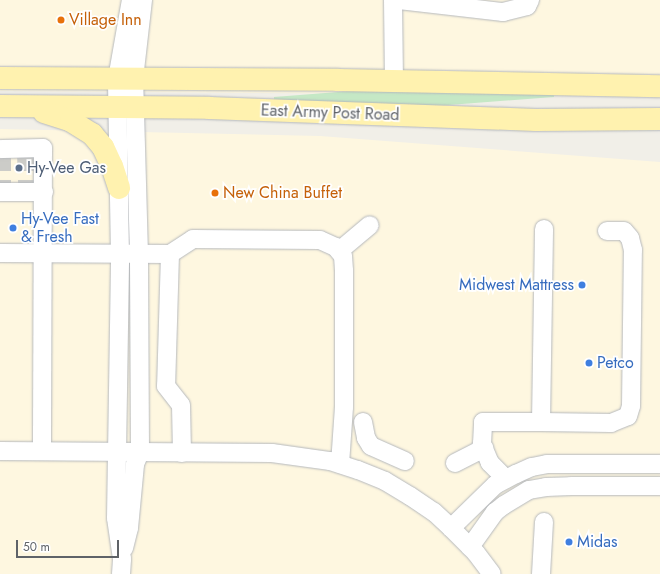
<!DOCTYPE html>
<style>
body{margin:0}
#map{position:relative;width:660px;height:574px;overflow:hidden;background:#f1efe8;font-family:Jost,sans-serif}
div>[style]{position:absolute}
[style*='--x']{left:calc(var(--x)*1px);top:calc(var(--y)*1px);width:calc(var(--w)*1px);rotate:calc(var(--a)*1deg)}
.commercial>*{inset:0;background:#fef7e0}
.green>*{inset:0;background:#c5e8c5}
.minor-tunnel>*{height:18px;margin-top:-9px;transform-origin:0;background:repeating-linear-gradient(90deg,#ccccc8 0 18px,transparent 0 27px)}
.roads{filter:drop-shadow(0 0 1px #b5b8bc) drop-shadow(0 0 1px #b5b8bc)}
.minor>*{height:18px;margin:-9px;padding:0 9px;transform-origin:9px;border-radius:9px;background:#fff}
.major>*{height:22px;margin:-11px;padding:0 11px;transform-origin:11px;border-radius:11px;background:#fff2af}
.dots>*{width:11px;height:11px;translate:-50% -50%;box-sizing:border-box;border:2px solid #fff;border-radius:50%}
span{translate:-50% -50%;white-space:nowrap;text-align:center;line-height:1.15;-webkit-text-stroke:3.5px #fff;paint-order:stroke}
.food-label{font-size:16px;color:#c56008}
.left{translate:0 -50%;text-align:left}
.street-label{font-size:16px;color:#5f6368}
.service-label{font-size:16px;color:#4e5e75}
.shop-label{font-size:16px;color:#366cbe}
.right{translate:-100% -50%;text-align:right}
.scale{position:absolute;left:16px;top:540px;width:103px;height:18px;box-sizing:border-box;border:2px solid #5f6368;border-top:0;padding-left:5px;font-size:12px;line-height:14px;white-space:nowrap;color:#5f6368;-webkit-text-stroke:3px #fff;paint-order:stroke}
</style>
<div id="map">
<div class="commercial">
<i style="clip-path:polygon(0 0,660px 0,660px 96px,0 91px)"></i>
<i style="clip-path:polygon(0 129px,320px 136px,660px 162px,660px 574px,0 574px)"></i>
</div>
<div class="green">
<i style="clip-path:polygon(351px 91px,554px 92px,554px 97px,410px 108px,274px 101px,274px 97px)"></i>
</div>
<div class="minor-tunnel">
<i style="--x:2;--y:153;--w:30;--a:90"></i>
<i style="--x:26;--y:153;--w:30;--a:88"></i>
</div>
<div class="roads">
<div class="minor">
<i style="--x:393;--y:0;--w:81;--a:89.3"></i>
<i style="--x:399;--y:0;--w:105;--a:6.6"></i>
<i style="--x:503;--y:12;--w:25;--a:-14"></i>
<i style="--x:527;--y:6;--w:7;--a:-63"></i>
<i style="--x:0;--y:149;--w:43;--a:-1.3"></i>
<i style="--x:43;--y:148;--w:303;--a:90.2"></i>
<i style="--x:0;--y:192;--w:44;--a:0"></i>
<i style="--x:339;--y:251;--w:40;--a:-40"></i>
<i style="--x:0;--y:253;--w:170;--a:0.3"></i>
<i style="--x:170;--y:254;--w:27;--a:-33"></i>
<i style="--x:193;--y:239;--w:127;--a:0.5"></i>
<i style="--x:320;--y:240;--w:17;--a:24"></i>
<i style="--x:336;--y:247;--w:11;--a:52"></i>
<i style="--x:343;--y:256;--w:15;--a:86"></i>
<i style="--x:344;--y:271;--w:136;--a:90"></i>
<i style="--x:344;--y:407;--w:57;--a:94"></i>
<i style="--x:170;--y:254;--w:132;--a:91.7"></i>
<i style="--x:166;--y:386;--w:24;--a:52"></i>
<i style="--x:181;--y:405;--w:48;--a:88.8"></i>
<i style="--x:363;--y:422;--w:16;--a:79"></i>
<i style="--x:366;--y:438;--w:9;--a:58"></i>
<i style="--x:371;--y:446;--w:37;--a:24"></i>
<i style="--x:541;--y:422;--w:70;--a:0.8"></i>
<i style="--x:611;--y:423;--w:18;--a:-22"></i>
<i style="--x:628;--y:416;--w:10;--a:-73"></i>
<i style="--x:631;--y:406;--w:156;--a:-89.3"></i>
<i style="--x:633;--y:250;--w:12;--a:-104"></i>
<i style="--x:630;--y:238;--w:9;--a:-131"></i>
<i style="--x:624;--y:231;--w:17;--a:180"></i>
<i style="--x:0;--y:451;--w:272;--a:0.4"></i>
<i style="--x:272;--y:453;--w:59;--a:7.9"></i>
<i style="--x:330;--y:461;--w:29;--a:18"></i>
<i style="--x:358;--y:470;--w:29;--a:22"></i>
<i style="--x:385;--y:481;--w:29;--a:31"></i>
<i style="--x:410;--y:496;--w:29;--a:34"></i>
<i style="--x:434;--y:512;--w:23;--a:43"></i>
<i style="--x:451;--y:528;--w:35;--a:45"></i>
<i style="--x:476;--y:553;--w:26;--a:53"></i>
<i style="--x:455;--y:463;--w:33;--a:-27"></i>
<i style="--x:506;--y:479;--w:23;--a:-135"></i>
<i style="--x:490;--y:463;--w:21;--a:-113"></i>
<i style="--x:482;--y:444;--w:22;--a:-87"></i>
<i style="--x:483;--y:422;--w:58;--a:0"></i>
<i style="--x:541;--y:422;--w:193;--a:-89.1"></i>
<i style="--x:451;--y:528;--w:62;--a:-44.3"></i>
<i style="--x:495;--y:485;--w:24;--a:-28"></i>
<i style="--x:516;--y:474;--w:17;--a:-24"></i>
<i style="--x:532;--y:467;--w:15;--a:-11"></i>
<i style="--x:547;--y:464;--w:113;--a:0"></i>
<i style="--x:470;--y:547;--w:43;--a:-54.5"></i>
<i style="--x:495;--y:512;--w:11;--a:-38"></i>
<i style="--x:504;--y:505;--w:29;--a:-31"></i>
<i style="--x:529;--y:490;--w:17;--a:-10"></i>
<i style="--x:546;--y:487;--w:25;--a:-2"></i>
<i style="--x:571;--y:486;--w:89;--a:0"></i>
<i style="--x:124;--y:548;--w:21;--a:-76"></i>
<i style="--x:129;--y:528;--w:64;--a:-84.6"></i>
<i style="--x:135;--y:464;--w:13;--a:-67"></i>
<i style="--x:140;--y:452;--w:197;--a:-90.3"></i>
<i style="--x:139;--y:255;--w:176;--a:-91.6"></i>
<i style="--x:134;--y:79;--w:80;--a:-83.5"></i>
<i style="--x:121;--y:574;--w:15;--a:-86"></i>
<i style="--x:122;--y:559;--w:41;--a:-98.3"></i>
<i style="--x:116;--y:518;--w:263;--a:-89.1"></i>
<i style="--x:120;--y:255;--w:176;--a:-91"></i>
<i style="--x:117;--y:79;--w:80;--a:-80"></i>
<i style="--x:541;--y:574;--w:52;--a:-86.7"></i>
</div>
<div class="major">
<i style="--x:0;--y:78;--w:338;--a:0.3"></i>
<i style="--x:338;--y:80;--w:322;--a:1.1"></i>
<i style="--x:0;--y:106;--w:209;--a:0.5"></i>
<i style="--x:209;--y:108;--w:327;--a:2.1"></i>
<i style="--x:536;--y:120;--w:124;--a:-0.5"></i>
<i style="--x:44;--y:112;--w:28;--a:18"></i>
<i style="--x:71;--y:121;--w:25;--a:32"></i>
<i style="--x:92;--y:134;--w:17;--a:50"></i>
<i style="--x:103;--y:147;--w:21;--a:65"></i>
<i style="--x:112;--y:166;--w:23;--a:72"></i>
</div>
</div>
<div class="dots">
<i style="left:61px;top:20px;background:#e8710a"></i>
<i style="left:19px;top:168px;background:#5c6f8a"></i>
<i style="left:215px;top:193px;background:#e8710a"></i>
<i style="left:13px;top:228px;background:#3f7fe0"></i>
<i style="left:582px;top:285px;background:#3f7fe0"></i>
<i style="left:589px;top:363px;background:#3f7fe0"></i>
<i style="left:569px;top:542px;background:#3f7fe0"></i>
</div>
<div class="food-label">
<span class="left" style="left:69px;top:20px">Village Inn</span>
<span class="left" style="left:223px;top:193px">New China Buffet</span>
</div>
<div class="street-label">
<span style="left:330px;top:113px;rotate:2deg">East Army Post Road</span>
</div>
<div class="service-label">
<span class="left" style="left:27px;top:168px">Hy-Vee Gas</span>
</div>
<div class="shop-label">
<span class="left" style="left:21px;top:228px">Hy-Vee Fast<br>&amp; Fresh</span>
<span class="right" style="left:574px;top:285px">Midwest Mattress</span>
<span class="left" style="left:597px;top:363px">Petco</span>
<span class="left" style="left:577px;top:542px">Midas</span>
</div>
<div class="scale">50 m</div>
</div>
